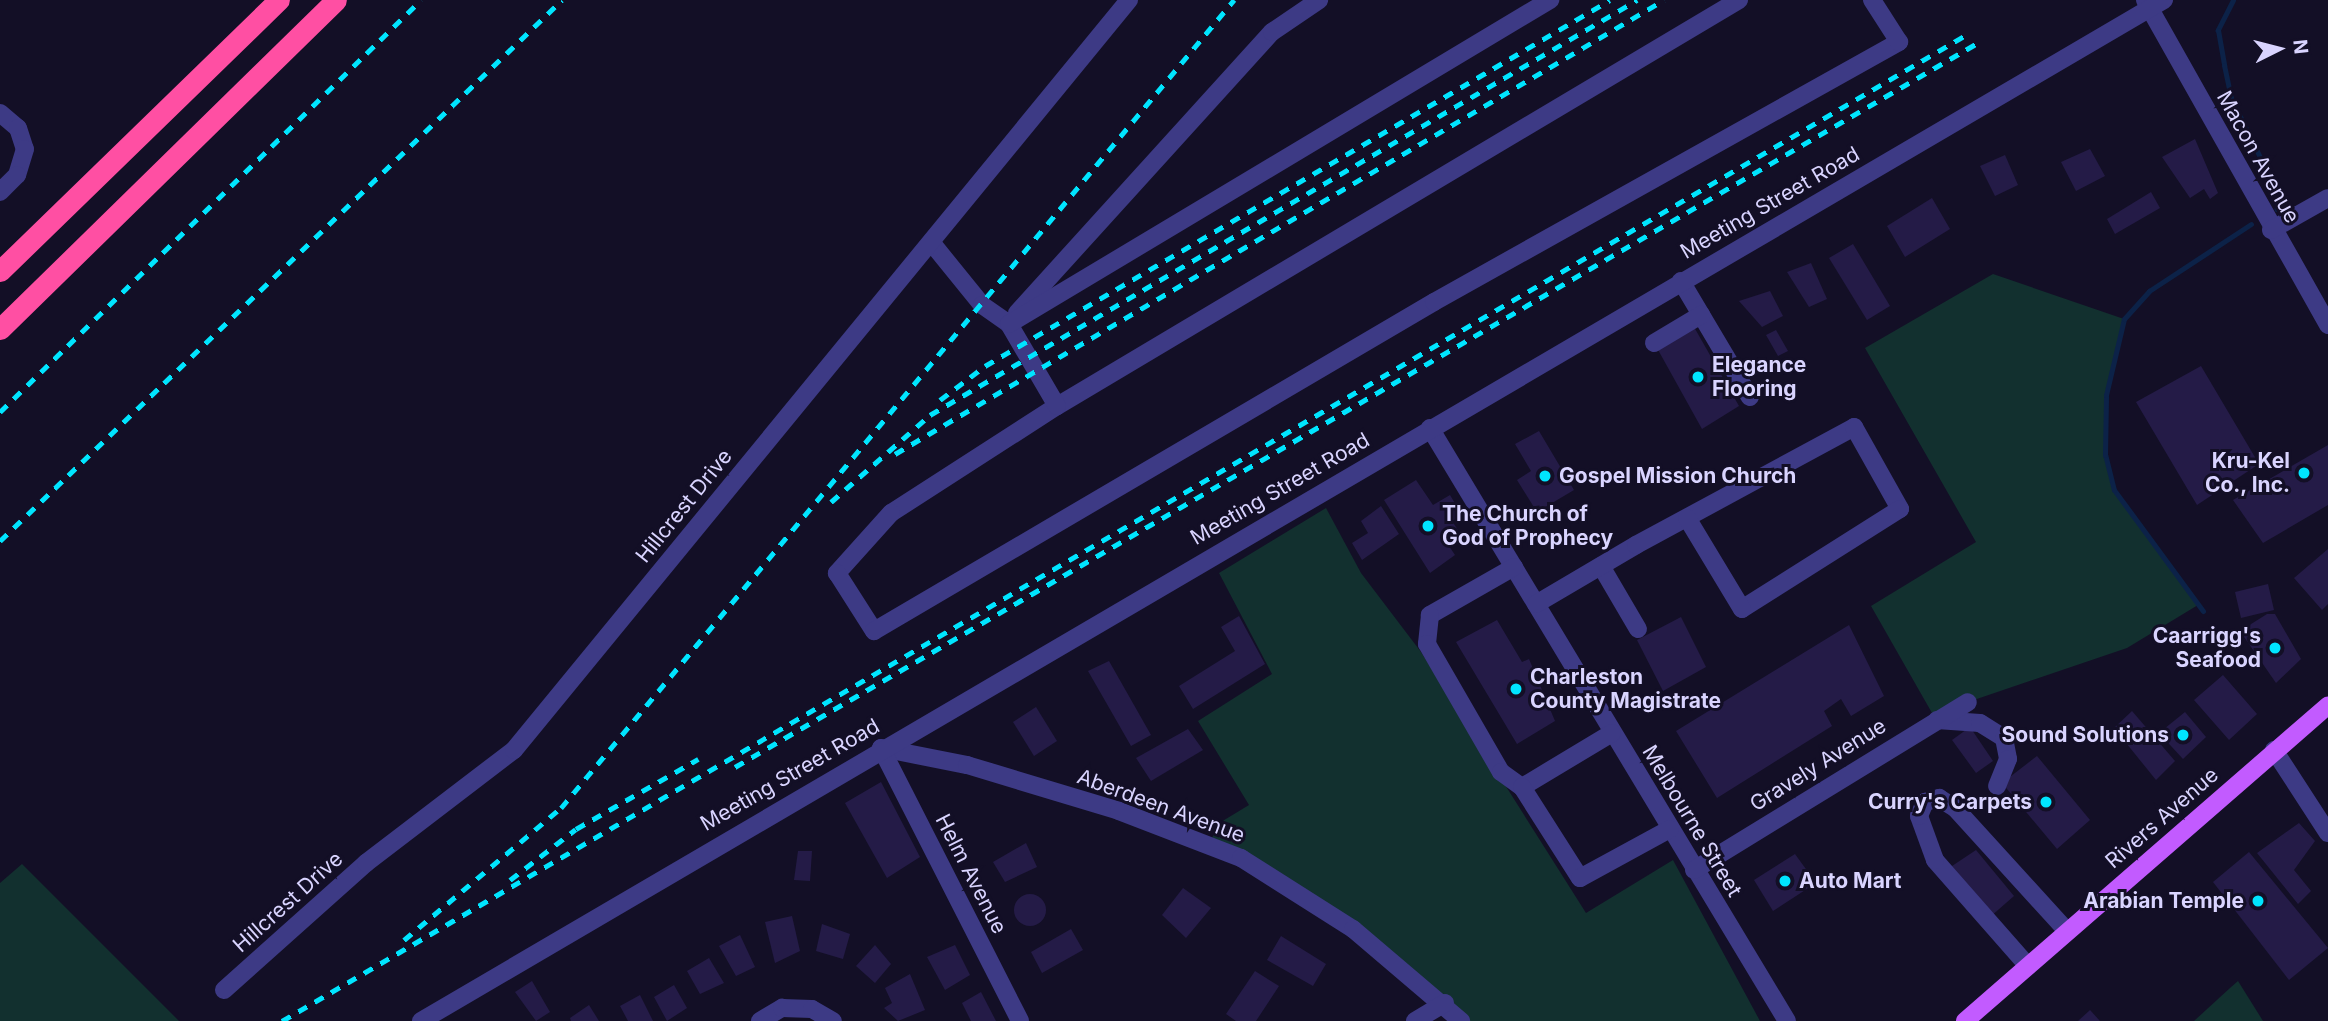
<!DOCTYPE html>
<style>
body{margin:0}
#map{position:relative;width:2328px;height:1021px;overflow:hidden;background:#130f26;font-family:Inter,sans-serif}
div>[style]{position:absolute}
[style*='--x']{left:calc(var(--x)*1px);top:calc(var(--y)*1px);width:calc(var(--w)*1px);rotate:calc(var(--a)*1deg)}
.green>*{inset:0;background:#12302f}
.stream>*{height:5px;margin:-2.5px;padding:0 2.5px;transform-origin:2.5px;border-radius:2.5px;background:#0c2248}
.building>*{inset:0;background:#241b47}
.round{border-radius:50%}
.minor>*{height:18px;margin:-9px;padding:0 9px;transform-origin:9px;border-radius:9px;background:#3d3a85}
.major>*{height:18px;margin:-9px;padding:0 9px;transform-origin:9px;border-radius:9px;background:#c25bff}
.highway>*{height:21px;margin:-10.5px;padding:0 10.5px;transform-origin:10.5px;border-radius:10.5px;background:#ff4fa3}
.rail>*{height:5px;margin-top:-2.5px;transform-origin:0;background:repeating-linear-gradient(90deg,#00e5ff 0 10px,transparent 0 19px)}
.dots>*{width:19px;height:19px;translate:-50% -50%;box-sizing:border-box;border:4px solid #130f26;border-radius:50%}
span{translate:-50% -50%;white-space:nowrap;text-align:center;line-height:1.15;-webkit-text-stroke:6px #130f26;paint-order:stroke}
.street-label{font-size:21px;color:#d9d4ff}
.poi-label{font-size:21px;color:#d9d4ff;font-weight:700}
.left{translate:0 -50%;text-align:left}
.right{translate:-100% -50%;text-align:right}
.north{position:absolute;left:2244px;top:14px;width:70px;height:70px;-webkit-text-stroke:5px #130f26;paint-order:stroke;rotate:84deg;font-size:19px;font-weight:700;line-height:28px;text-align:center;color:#d9d4ff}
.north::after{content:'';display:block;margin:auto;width:24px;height:32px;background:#d9d4ff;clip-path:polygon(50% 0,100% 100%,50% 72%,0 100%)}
</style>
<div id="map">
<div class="green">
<i style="clip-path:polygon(1993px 274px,2124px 319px,2106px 395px,2105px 454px,2114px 490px,2198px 605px,2127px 648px,1968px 702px,1936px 720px,1871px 606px,1976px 542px,1865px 348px)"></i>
<i style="clip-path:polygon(1326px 508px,1361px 573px,1421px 652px,1586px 913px,1673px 860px,1760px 1021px,1461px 1021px,1353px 929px,1210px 846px,1216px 825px,1249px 805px,1198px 721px,1272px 674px,1219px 573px)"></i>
<i style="clip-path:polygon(22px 864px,179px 1021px,0 1021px,0 883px)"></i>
<i style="clip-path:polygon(2238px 981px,2263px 1021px,2194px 1021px,2230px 988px)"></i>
</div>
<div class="stream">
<i style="--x:2233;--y:0;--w:34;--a:117"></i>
<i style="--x:2218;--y:30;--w:36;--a:80"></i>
<i style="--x:2224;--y:65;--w:34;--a:78"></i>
<i style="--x:2231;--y:98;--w:120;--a:63.9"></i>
<i style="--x:2284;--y:206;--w:8;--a:157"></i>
<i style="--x:2203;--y:611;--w:150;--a:-126.3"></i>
<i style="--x:2114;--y:490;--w:36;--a:-104"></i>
<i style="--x:2105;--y:455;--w:60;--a:-89"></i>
<i style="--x:2106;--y:395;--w:78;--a:-76.7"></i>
<i style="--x:2124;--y:319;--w:38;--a:-48"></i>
<i style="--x:2149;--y:291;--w:122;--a:-33.3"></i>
</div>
<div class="building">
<i style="clip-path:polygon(2195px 139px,2218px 193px,2210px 199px,2204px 189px,2190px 198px,2162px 157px)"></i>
<i style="clip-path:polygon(2090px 149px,2105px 176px,2076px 191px,2061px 162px)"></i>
<i style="clip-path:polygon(2005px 155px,2018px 185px,1995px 196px,1980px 166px)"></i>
<i style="clip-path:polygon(2151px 192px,2160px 208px,2115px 234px,2107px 219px)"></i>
<i style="clip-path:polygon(1932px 198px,1950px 229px,1905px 257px,1887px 226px)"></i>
<i style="clip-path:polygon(1853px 244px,1890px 306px,1867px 320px,1829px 258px)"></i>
<i style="clip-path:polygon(1811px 263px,1827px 299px,1809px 307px,1787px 272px)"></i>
<i style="clip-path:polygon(1770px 291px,1783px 316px,1762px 327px,1739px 301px)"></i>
<i style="clip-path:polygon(1694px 327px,1739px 406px,1702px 429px,1657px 348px)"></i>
<i style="clip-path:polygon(1776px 330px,1788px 351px,1778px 356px,1766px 335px)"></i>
<i style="clip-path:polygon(2201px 366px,2259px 464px,2197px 505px,2136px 402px)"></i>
<i style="clip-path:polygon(1539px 431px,1574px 490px,1537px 512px,1517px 480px,1531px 471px,1515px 444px)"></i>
<i style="clip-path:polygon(2328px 445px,2328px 505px,2263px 543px,2233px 500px)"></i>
<i style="clip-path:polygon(1416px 480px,1433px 505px,1450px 495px,1462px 515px,1452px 521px,1458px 530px,1445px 540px,1455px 555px,1430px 573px,1384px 500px)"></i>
<i style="clip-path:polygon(1381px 506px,1399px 534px,1362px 560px,1352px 543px,1368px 533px,1361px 521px)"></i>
<i style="clip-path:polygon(2328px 549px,2328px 604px,2322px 610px,2294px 578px)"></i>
<i style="clip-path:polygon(2268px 584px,2274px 610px,2241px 618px,2235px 592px)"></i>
<i style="clip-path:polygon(2267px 614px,2275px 614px,2301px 659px,2276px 683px,2240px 631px)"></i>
<i style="clip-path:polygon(1239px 616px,1265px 664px,1193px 709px,1179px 686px,1235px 651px,1221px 627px)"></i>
<i style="clip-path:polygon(1681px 617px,1706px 667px,1663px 691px,1637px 640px)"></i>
<i style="clip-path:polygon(1497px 620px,1522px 662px,1529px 659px,1555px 721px,1517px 744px,1456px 642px)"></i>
<i style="clip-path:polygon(1849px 625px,1884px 696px,1851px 716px,1841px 699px,1824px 711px,1832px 726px,1717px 798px,1676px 731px)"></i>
<i style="clip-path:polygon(1109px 661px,1151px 735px,1131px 746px,1088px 671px)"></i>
<i style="clip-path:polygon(2223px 675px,2257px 714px,2229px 740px,2194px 700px)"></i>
<i style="clip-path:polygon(1036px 707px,1057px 741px,1034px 756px,1013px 722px)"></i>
<i style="clip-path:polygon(2132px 711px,2175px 761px,2156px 780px,2114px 728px)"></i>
<i style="clip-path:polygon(2185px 712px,2206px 737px,2183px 759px,2159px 733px)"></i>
<i style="clip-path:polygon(1970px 727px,1993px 761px,1976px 773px,1952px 740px)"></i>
<i style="clip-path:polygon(1188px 729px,1203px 750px,1151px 781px,1136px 758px)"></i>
<i style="clip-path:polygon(2037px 756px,2090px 820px,2057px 849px,2002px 783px)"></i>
<i style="clip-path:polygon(881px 782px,920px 857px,887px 878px,845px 803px)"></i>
<i style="clip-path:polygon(2299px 823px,2315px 841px,2294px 870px,2311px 891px,2298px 904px,2257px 853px)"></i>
<i style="clip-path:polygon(1026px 843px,1037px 867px,1005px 882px,993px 862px)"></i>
<i style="clip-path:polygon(1976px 850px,2014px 896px,1990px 917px,1949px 868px)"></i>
<i style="clip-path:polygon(798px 851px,812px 851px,810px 881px,794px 880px)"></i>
<i style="clip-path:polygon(2249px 852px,2328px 948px,2289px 980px,2213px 882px)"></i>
<i style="clip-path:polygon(1795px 854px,1816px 883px,1773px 911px,1754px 880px)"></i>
<i style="clip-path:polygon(1183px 888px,1211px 908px,1186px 938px,1162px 915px)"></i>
<i class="round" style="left:1014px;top:894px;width:32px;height:32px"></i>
<i style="clip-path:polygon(792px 916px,800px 951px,775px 963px,765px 922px)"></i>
<i style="clip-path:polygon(822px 924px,850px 934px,843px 959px,816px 951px)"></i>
<i style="clip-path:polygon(1071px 929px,1083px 950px,1042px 973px,1031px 952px)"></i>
<i style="clip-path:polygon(740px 935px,755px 967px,736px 976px,719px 946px)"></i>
<i style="clip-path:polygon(1281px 936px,1326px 964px,1313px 986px,1267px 960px)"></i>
<i style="clip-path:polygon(875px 945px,891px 964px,875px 983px,856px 966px)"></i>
<i style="clip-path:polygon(955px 945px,970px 975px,945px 990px,927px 957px)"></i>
<i style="clip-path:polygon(709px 958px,724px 983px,700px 994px,687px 971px)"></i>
<i style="clip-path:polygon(1255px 971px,1279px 986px,1256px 1021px,1236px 1021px,1226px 1014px)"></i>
<i style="clip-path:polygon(910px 974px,925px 1010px,898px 1021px,884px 1008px,892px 1003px,885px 988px)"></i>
<i style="clip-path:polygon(532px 981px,550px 1012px,536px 1021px,515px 992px)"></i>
<i style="clip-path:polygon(674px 985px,687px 1008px,667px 1021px,654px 997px)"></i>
<i style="clip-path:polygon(981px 992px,996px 1021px,971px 1021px,962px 1003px)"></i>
<i style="clip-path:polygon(640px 995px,653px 1021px,628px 1021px,620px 1006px)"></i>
<i style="clip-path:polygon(589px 1005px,599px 1021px,571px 1021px,570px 1018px)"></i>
<i style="clip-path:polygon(2090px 1010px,2100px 1021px,2078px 1021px)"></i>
</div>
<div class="minor">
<i style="--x:1739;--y:0;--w:794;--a:149.23"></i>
<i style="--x:1057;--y:406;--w:197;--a:147.2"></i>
<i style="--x:891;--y:513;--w:81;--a:132"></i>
<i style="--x:837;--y:573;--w:69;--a:57.5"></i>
<i style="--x:874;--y:631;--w:649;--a:-30.43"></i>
<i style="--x:1434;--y:302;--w:533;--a:-29.21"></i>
<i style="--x:1899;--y:42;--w:50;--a:-122.7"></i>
<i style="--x:2145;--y:0;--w:373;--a:60.6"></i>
<i style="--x:0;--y:113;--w:23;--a:40"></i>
<i style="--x:18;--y:128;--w:22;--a:72"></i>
<i style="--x:25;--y:149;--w:27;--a:107"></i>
<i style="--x:17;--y:175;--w:24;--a:135"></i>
<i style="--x:2271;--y:230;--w:65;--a:-29.3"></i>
<i style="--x:931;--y:242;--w:81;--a:51"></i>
<i style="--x:982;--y:305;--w:33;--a:35"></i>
<i style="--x:1009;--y:324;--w:95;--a:59.7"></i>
<i style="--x:1681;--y:281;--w:135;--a:59.3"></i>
<i style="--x:1017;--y:313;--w:379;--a:-47.8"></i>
<i style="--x:1272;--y:32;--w:57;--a:-34.2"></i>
<i style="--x:1009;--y:324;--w:631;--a:-30.92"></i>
<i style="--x:1654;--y:343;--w:55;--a:-30.8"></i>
<i style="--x:1430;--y:428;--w:692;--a:58.95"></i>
<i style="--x:1601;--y:566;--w:73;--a:59.6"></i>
<i style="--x:1514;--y:567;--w:97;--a:150.3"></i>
<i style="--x:1430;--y:615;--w:29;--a:96"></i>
<i style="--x:1427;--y:644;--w:148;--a:60"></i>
<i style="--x:1501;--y:772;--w:26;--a:36"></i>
<i style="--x:1536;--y:604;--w:116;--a:-30.5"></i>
<i style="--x:1636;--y:545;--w:248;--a:-28.4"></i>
<i style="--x:1854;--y:427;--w:94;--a:60.7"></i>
<i style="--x:1900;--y:509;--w:187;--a:147.7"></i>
<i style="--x:1742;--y:609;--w:106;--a:-121.1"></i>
<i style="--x:1937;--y:720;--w:43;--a:4"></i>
<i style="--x:1980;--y:723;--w:28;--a:32"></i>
<i style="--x:2004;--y:738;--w:21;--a:79"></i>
<i style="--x:2008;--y:759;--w:29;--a:112"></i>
<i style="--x:1612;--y:733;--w:105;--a:149"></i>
<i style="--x:1522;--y:787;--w:108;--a:57.5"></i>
<i style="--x:1580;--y:878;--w:102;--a:-28.6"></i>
<i style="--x:881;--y:748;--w:88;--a:11.2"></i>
<i style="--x:967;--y:765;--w:159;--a:16.8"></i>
<i style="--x:1119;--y:811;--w:131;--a:21.1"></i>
<i style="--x:1241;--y:858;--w:133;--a:32.4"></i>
<i style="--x:1353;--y:929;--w:142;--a:40.4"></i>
<i style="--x:881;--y:748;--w:306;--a:63"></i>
<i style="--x:2274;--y:750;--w:99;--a:57"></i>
<i style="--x:1694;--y:870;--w:321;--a:-31.5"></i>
<i style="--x:2028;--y:966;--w:141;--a:-131.3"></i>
<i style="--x:1935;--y:860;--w:47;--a:-110"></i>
<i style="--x:1919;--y:816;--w:15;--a:-67"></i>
<i style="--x:1925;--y:802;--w:15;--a:-16"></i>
<i style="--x:1939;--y:798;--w:19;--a:32"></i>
<i style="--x:1955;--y:808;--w:166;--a:47.7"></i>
<i style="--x:224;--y:990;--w:191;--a:-41.8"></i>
<i style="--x:366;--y:863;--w:186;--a:-37.4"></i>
<i style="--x:514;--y:750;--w:970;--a:-50.65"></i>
<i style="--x:421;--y:1021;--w:2020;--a:-30.36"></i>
<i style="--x:760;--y:1021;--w:26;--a:-31"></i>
<i style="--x:782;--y:1008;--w:30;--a:2"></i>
<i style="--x:812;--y:1009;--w:24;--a:30"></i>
<i style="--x:1415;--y:1021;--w:35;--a:-31"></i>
</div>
<div class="major">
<i style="--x:1965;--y:1021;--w:481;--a:-41"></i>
</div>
<div class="highway">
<i style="--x:0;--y:271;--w:389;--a:-44.2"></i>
<i style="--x:0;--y:329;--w:470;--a:-44.4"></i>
</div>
<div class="rail">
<i style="--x:940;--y:400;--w:56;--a:-37.1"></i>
<i style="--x:985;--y:366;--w:724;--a:-30.35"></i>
<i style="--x:0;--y:412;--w:589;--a:-44.38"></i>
<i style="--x:895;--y:454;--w:893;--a:-30.56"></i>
<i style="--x:831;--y:502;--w:132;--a:-41.3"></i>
<i style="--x:930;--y:415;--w:820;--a:-30.41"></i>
<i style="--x:0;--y:541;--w:780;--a:-43.91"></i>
<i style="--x:735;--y:767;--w:1442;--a:-30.23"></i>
<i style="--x:510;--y:880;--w:83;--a:-37.7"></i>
<i style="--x:576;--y:829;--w:141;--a:-29.8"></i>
<i style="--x:404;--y:940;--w:205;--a:-40.1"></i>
<i style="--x:561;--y:808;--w:1052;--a:-50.21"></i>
<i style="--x:282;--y:1021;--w:1954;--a:-30.35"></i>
</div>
<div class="dots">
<i style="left:1698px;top:377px;background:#00e5ff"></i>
<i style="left:2304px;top:473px;background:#00e5ff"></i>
<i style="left:1545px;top:476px;background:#00e5ff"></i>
<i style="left:1428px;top:526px;background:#00e5ff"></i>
<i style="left:2275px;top:648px;background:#00e5ff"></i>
<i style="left:1516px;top:689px;background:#00e5ff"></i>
<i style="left:2183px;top:735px;background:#00e5ff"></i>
<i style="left:2046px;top:802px;background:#00e5ff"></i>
<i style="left:1785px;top:881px;background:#00e5ff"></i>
<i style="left:2258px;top:901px;background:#00e5ff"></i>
</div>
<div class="street-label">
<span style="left:2258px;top:157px;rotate:61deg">Macon Avenue</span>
<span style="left:1770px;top:203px;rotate:-30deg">Meeting Street Road</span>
<span style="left:1280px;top:489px;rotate:-30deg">Meeting Street Road</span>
<span style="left:684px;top:506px;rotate:-51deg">Hillcrest Drive</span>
<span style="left:1818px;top:765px;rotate:-32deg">Gravely Avenue</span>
<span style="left:790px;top:775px;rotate:-30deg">Meeting Street Road</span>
<span style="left:1161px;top:806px;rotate:20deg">Aberdeen Avenue</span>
<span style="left:2162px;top:818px;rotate:-41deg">Rivers Avenue</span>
<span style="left:1692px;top:821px;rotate:59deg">Melbourne Street</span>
<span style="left:971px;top:874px;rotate:63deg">Helm Avenue</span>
<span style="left:288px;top:902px;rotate:-42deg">Hillcrest Drive</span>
</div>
<div class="poi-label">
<span class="left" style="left:1712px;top:377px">Elegance<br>Flooring</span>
<span class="right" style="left:2290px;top:473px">Kru-Kel<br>Co., Inc.</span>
<span class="left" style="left:1559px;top:476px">Gospel Mission Church</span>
<span class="left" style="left:1442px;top:526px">The Church of<br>God of Prophecy</span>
<span class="right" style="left:2261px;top:648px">Caarrigg's<br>Seafood</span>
<span class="left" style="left:1530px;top:689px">Charleston<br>County Magistrate</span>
<span class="right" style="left:2169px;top:735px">Sound Solutions</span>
<span class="right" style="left:2032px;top:802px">Curry's Carpets</span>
<span class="left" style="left:1799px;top:881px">Auto Mart</span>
<span class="right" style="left:2244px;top:901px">Arabian Temple</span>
</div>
<div class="north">N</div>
</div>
